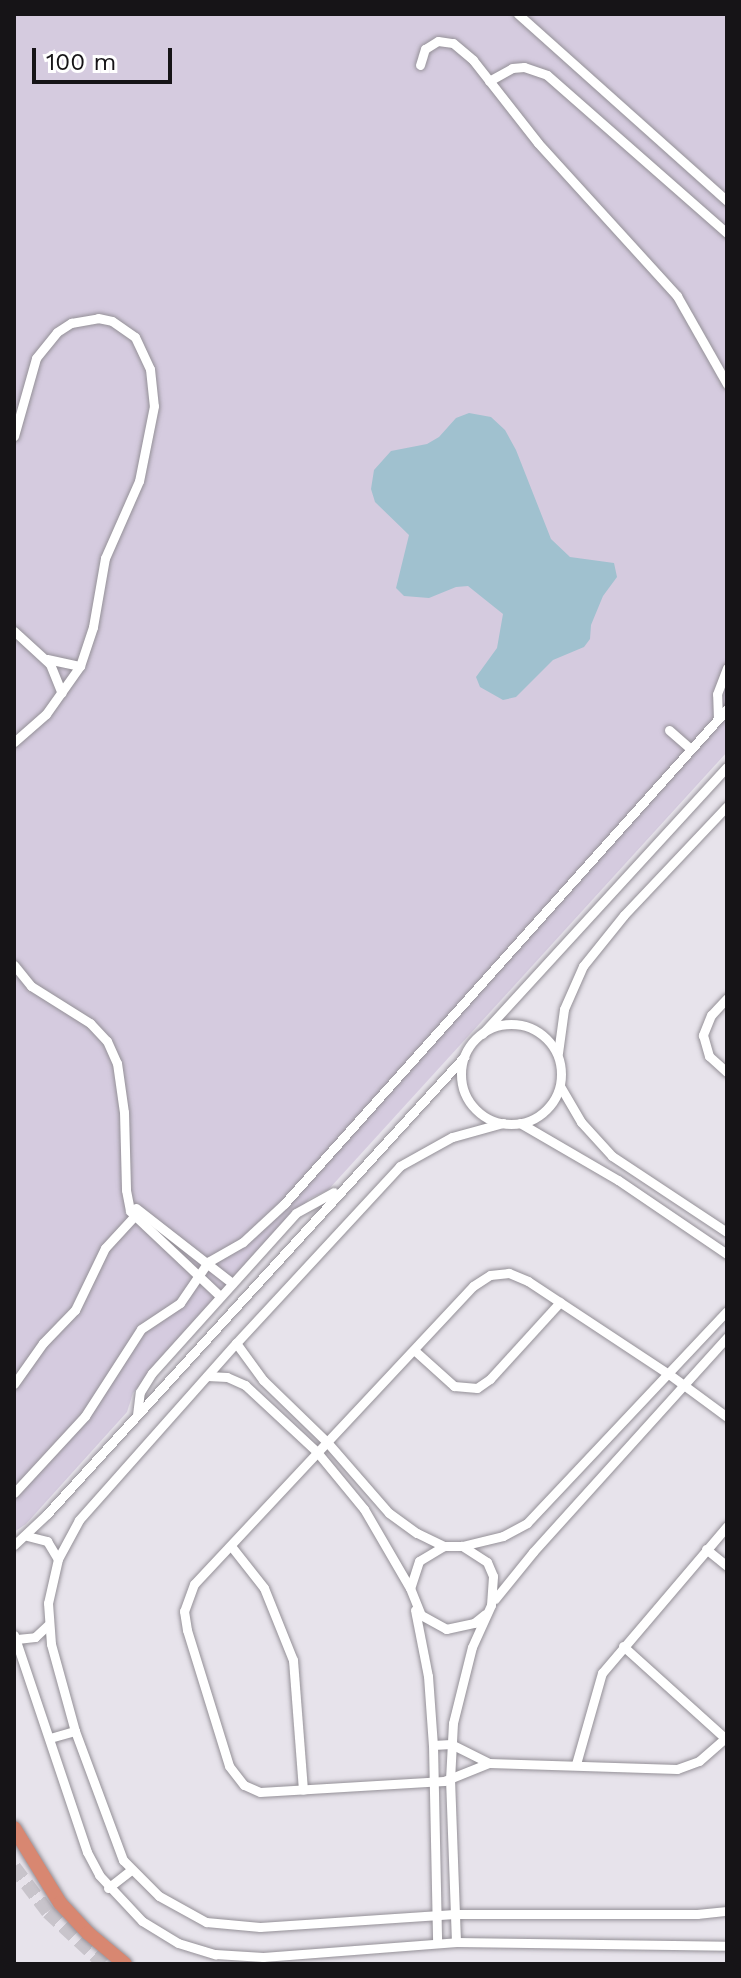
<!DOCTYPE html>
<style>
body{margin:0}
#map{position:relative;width:741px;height:1978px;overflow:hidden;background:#e7e3eb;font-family:"Work Sans",sans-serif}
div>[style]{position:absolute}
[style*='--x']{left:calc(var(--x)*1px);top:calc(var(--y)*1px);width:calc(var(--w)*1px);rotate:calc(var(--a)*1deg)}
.green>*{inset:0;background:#d5cbdf}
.water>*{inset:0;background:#a0c1cf}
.highway-tunnel>*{height:14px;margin-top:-7px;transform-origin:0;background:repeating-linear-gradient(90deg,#c8c4cb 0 14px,transparent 0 21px)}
.roads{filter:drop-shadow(0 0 2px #949097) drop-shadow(0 0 2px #949097)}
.minor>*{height:9px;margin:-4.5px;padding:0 4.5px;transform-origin:4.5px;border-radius:4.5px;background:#fff}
.minor>.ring{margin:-4.5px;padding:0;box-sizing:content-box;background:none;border:9px solid #fff;border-radius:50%}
.highway>*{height:14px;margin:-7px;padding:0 7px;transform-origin:7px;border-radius:7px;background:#d88771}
span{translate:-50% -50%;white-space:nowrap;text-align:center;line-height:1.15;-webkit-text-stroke:6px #fff;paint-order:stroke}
.frame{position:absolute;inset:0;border:16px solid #161417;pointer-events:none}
.scale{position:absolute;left:32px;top:48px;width:140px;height:36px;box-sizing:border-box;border:4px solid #161417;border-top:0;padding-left:10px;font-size:24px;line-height:28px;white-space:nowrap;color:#161417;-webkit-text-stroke:6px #fff;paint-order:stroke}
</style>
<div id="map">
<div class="green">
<i style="clip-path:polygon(14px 14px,727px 14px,727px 752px,328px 1190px,309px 1199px,133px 1393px,127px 1412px,26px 1524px,14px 1532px)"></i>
</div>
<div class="water">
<i style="clip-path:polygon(469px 413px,491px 417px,505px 430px,516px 450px,551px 539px,570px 557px,614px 563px,617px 577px,603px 596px,591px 625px,590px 639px,584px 647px,553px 660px,516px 697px,503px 700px,480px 687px,476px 677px,497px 648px,503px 614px,468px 586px,456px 587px,429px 598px,404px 596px,396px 588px,409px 535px,375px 502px,371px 489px,374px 470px,391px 451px,427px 444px,439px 437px,456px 418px)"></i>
</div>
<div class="highway-tunnel">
<i style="--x:14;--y:1867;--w:56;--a:52.9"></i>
<i style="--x:48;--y:1912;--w:76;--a:42.9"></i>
</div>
<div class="roads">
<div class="minor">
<i style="--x:518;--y:14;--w:280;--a:41.8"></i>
<i style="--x:420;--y:65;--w:17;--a:-73"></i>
<i style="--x:425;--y:49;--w:15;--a:-32"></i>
<i style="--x:438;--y:41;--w:15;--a:8"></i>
<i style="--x:453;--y:43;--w:26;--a:40"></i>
<i style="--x:473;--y:60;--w:105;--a:51.9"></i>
<i style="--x:538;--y:143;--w:207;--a:47.7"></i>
<i style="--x:677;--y:296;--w:101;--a:60.4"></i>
<i style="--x:489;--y:81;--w:26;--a:-29"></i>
<i style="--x:512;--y:68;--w:12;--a:-5"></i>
<i style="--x:524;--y:67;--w:24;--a:19"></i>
<i style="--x:547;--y:75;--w:240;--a:41.3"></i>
<i style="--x:14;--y:436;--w:81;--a:-74.2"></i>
<i style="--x:36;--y:358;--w:33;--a:-51"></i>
<i style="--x:57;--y:332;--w:17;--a:-33"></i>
<i style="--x:71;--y:323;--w:27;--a:-10"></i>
<i style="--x:98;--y:318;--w:14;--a:12"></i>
<i style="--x:112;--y:321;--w:28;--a:35"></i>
<i style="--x:135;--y:337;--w:35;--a:65"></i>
<i style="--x:150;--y:369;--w:37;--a:84"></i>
<i style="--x:154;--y:406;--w:76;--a:101.3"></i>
<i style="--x:139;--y:481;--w:84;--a:113.8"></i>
<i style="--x:105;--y:558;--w:70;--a:99.9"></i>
<i style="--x:93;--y:627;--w:41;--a:108.4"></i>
<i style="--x:80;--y:666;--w:59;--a:125.3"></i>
<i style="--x:46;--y:714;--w:43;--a:138.8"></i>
<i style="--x:14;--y:631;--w:49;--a:42.5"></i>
<i style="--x:50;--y:664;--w:31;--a:68"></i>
<i style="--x:47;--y:659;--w:34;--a:12"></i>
<i style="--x:718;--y:719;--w:25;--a:-92"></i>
<i style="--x:717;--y:694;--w:28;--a:-69"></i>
<i style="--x:669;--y:730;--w:29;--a:41"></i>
<i style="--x:14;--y:965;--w:27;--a:51"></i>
<i style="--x:31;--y:986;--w:70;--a:32.1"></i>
<i style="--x:90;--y:1023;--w:25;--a:47"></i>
<i style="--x:107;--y:1041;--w:24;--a:66"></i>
<i style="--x:117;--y:1063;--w:49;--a:81.9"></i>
<i style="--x:124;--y:1112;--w:78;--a:88.5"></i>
<i style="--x:126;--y:1190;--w:21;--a:79"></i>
<i style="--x:130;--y:1211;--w:124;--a:43.4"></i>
<i style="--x:727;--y:998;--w:23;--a:133"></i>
<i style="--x:711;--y:1015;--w:22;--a:112"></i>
<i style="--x:703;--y:1035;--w:22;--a:74"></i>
<i style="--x:709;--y:1056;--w:24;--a:42"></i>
<i class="ring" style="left:461px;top:1024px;width:91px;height:91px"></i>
<i style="--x:482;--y:1034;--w:362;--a:-47.5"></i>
<i style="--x:558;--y:1053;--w:44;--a:-82.2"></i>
<i style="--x:564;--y:1009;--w:47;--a:-66.2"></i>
<i style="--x:583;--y:966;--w:65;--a:-51.2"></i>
<i style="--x:624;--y:915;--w:150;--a:-46.6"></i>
<i style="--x:560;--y:1086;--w:42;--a:59.7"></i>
<i style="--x:581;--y:1122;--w:46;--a:47.6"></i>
<i style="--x:612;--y:1156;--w:138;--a:33.5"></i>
<i style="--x:503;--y:1123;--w:53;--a:164.6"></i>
<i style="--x:452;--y:1137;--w:60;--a:150.9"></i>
<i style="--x:400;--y:1166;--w:241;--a:132.8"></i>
<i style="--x:236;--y:1343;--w:237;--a:131.6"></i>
<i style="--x:79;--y:1520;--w:44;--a:118.3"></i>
<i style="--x:58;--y:1559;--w:45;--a:102.8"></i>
<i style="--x:48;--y:1603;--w:41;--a:85.8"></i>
<i style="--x:51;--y:1644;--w:90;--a:74.6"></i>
<i style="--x:75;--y:1731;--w:138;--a:69.6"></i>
<i style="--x:123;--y:1860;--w:51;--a:45"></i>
<i style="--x:159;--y:1896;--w:54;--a:29"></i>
<i style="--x:206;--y:1922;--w:54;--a:5.3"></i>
<i style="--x:260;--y:1927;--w:195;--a:-3.8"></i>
<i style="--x:455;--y:1914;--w:242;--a:0"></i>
<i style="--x:697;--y:1914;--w:30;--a:-6"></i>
<i style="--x:520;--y:1123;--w:113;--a:30.2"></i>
<i style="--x:618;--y:1180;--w:132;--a:34.2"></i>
<i style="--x:136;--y:1208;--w:122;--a:38"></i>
<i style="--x:236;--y:1343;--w:46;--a:53.9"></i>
<i style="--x:263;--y:1380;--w:89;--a:44.1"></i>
<i style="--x:327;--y:1442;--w:94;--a:48.9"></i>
<i style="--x:389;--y:1513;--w:34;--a:36"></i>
<i style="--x:417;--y:1533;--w:30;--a:26"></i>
<i style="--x:414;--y:1350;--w:54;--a:42"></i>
<i style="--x:454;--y:1386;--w:23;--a:5"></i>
<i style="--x:477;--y:1388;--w:16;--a:-35"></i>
<i style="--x:490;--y:1379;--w:104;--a:-47.7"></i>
<i style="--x:207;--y:1376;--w:20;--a:3"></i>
<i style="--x:227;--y:1377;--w:20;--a:24"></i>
<i style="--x:245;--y:1385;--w:98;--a:42.9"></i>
<i style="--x:317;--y:1452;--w:74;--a:50.5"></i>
<i style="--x:364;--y:1509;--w:91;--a:59.8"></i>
<i style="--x:14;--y:1384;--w:50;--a:-54.7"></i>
<i style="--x:43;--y:1343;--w:46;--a:-45.9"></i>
<i style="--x:75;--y:1310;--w:69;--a:-64.2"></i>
<i style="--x:105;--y:1248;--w:50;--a:-47.4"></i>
<i style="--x:137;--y:1415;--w:23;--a:-83"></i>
<i style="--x:140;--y:1392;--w:22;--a:-58"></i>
<i style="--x:152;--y:1373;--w:215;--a:-48"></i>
<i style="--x:296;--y:1213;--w:43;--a:-28.9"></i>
<i style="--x:727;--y:1417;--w:71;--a:-143.6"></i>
<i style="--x:670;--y:1375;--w:170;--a:-146.5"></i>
<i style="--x:528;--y:1281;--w:21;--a:-157"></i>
<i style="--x:509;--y:1273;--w:19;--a:174"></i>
<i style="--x:490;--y:1275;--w:20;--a:147"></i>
<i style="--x:473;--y:1286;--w:408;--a:133.1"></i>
<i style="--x:194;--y:1584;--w:29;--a:110"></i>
<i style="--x:184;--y:1611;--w:19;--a:81"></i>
<i style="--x:187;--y:1630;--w:142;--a:72.8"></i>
<i style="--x:229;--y:1766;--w:24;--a:52"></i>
<i style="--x:244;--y:1785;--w:17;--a:24"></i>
<i style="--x:260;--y:1792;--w:184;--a:-3.4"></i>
<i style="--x:444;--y:1781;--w:48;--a:-21.8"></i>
<i style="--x:489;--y:1763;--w:188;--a:1.8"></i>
<i style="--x:677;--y:1769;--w:23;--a:-20"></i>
<i style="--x:699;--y:1761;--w:37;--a:-41"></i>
<i style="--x:14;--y:1493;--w:105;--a:-47.3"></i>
<i style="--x:85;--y:1416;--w:103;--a:-57.2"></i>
<i style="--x:141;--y:1329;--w:47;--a:-33.7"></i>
<i style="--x:180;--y:1303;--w:50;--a:-55.7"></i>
<i style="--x:208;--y:1262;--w:40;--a:-29.7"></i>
<i style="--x:243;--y:1242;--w:56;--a:-42.8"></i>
<i style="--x:284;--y:1204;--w:664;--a:-48.17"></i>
<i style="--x:27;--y:1536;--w:21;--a:14"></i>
<i style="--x:47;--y:1541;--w:21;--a:59"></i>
<i style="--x:14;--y:1545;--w:45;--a:-43.2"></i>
<i style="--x:47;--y:1514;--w:619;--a:-47.62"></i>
<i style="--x:231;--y:1546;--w:53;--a:51.8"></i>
<i style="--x:264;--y:1588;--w:78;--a:68.1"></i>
<i style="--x:293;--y:1660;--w:130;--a:85.6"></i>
<i style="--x:462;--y:1546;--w:42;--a:-13.7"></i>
<i style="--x:503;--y:1536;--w:27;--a:-28"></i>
<i style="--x:527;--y:1523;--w:291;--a:-46.7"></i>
<i style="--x:706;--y:1549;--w:27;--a:39"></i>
<i style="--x:495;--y:1599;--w:60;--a:-51"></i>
<i style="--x:533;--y:1552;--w:290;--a:-47.9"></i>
<i style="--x:415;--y:1610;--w:67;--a:78.9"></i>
<i style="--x:428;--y:1676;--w:69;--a:85.9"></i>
<i style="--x:433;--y:1745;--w:197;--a:88.8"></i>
<i style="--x:14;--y:1635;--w:229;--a:71.4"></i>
<i style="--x:87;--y:1852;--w:26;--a:62"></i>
<i style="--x:99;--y:1875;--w:63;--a:46.9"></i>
<i style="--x:142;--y:1921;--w:42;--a:31.4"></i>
<i style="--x:178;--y:1943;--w:39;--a:17"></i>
<i style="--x:215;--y:1954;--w:48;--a:3.6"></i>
<i style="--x:263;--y:1957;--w:194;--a:-4.4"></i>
<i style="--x:456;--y:1942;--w:271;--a:0.8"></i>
<i style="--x:17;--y:1639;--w:18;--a:-6"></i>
<i style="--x:35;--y:1637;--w:18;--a:-43"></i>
<i style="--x:623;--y:1646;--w:139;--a:42.1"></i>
<i style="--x:50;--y:1738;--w:26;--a:-16"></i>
<i style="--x:433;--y:1745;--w:18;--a:-3"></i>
<i style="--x:451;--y:1744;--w:42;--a:26.6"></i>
<i style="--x:576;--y:1764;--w:95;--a:-74.1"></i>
<i style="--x:602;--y:1673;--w:193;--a:-49.6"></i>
<i style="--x:108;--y:1888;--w:29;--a:-38"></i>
<i style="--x:456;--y:1942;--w:162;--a:-92.1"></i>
<i style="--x:450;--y:1780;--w:57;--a:-87"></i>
<i style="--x:453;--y:1723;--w:78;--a:-76"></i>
<i style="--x:472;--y:1647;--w:46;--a:-65.7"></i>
<i style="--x:491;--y:1605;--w:29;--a:-86"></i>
<i style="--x:493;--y:1576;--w:15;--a:-113"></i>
<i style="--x:487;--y:1562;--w:30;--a:-147"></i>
<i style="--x:462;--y:1546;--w:18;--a:180"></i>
<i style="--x:444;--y:1546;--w:29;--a:149"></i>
<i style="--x:419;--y:1561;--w:28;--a:108"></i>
<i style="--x:410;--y:1588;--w:29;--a:68"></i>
<i style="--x:421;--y:1615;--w:29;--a:29"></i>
<i style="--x:446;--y:1629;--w:29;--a:-12"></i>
<i style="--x:474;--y:1623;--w:14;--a:-39"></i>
</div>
<div class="highway">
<i style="--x:14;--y:1828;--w:88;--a:58.5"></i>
<i style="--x:60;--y:1903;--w:41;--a:47"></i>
<i style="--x:88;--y:1933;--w:48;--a:40"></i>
</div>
</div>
<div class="frame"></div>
<div class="scale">100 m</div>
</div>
